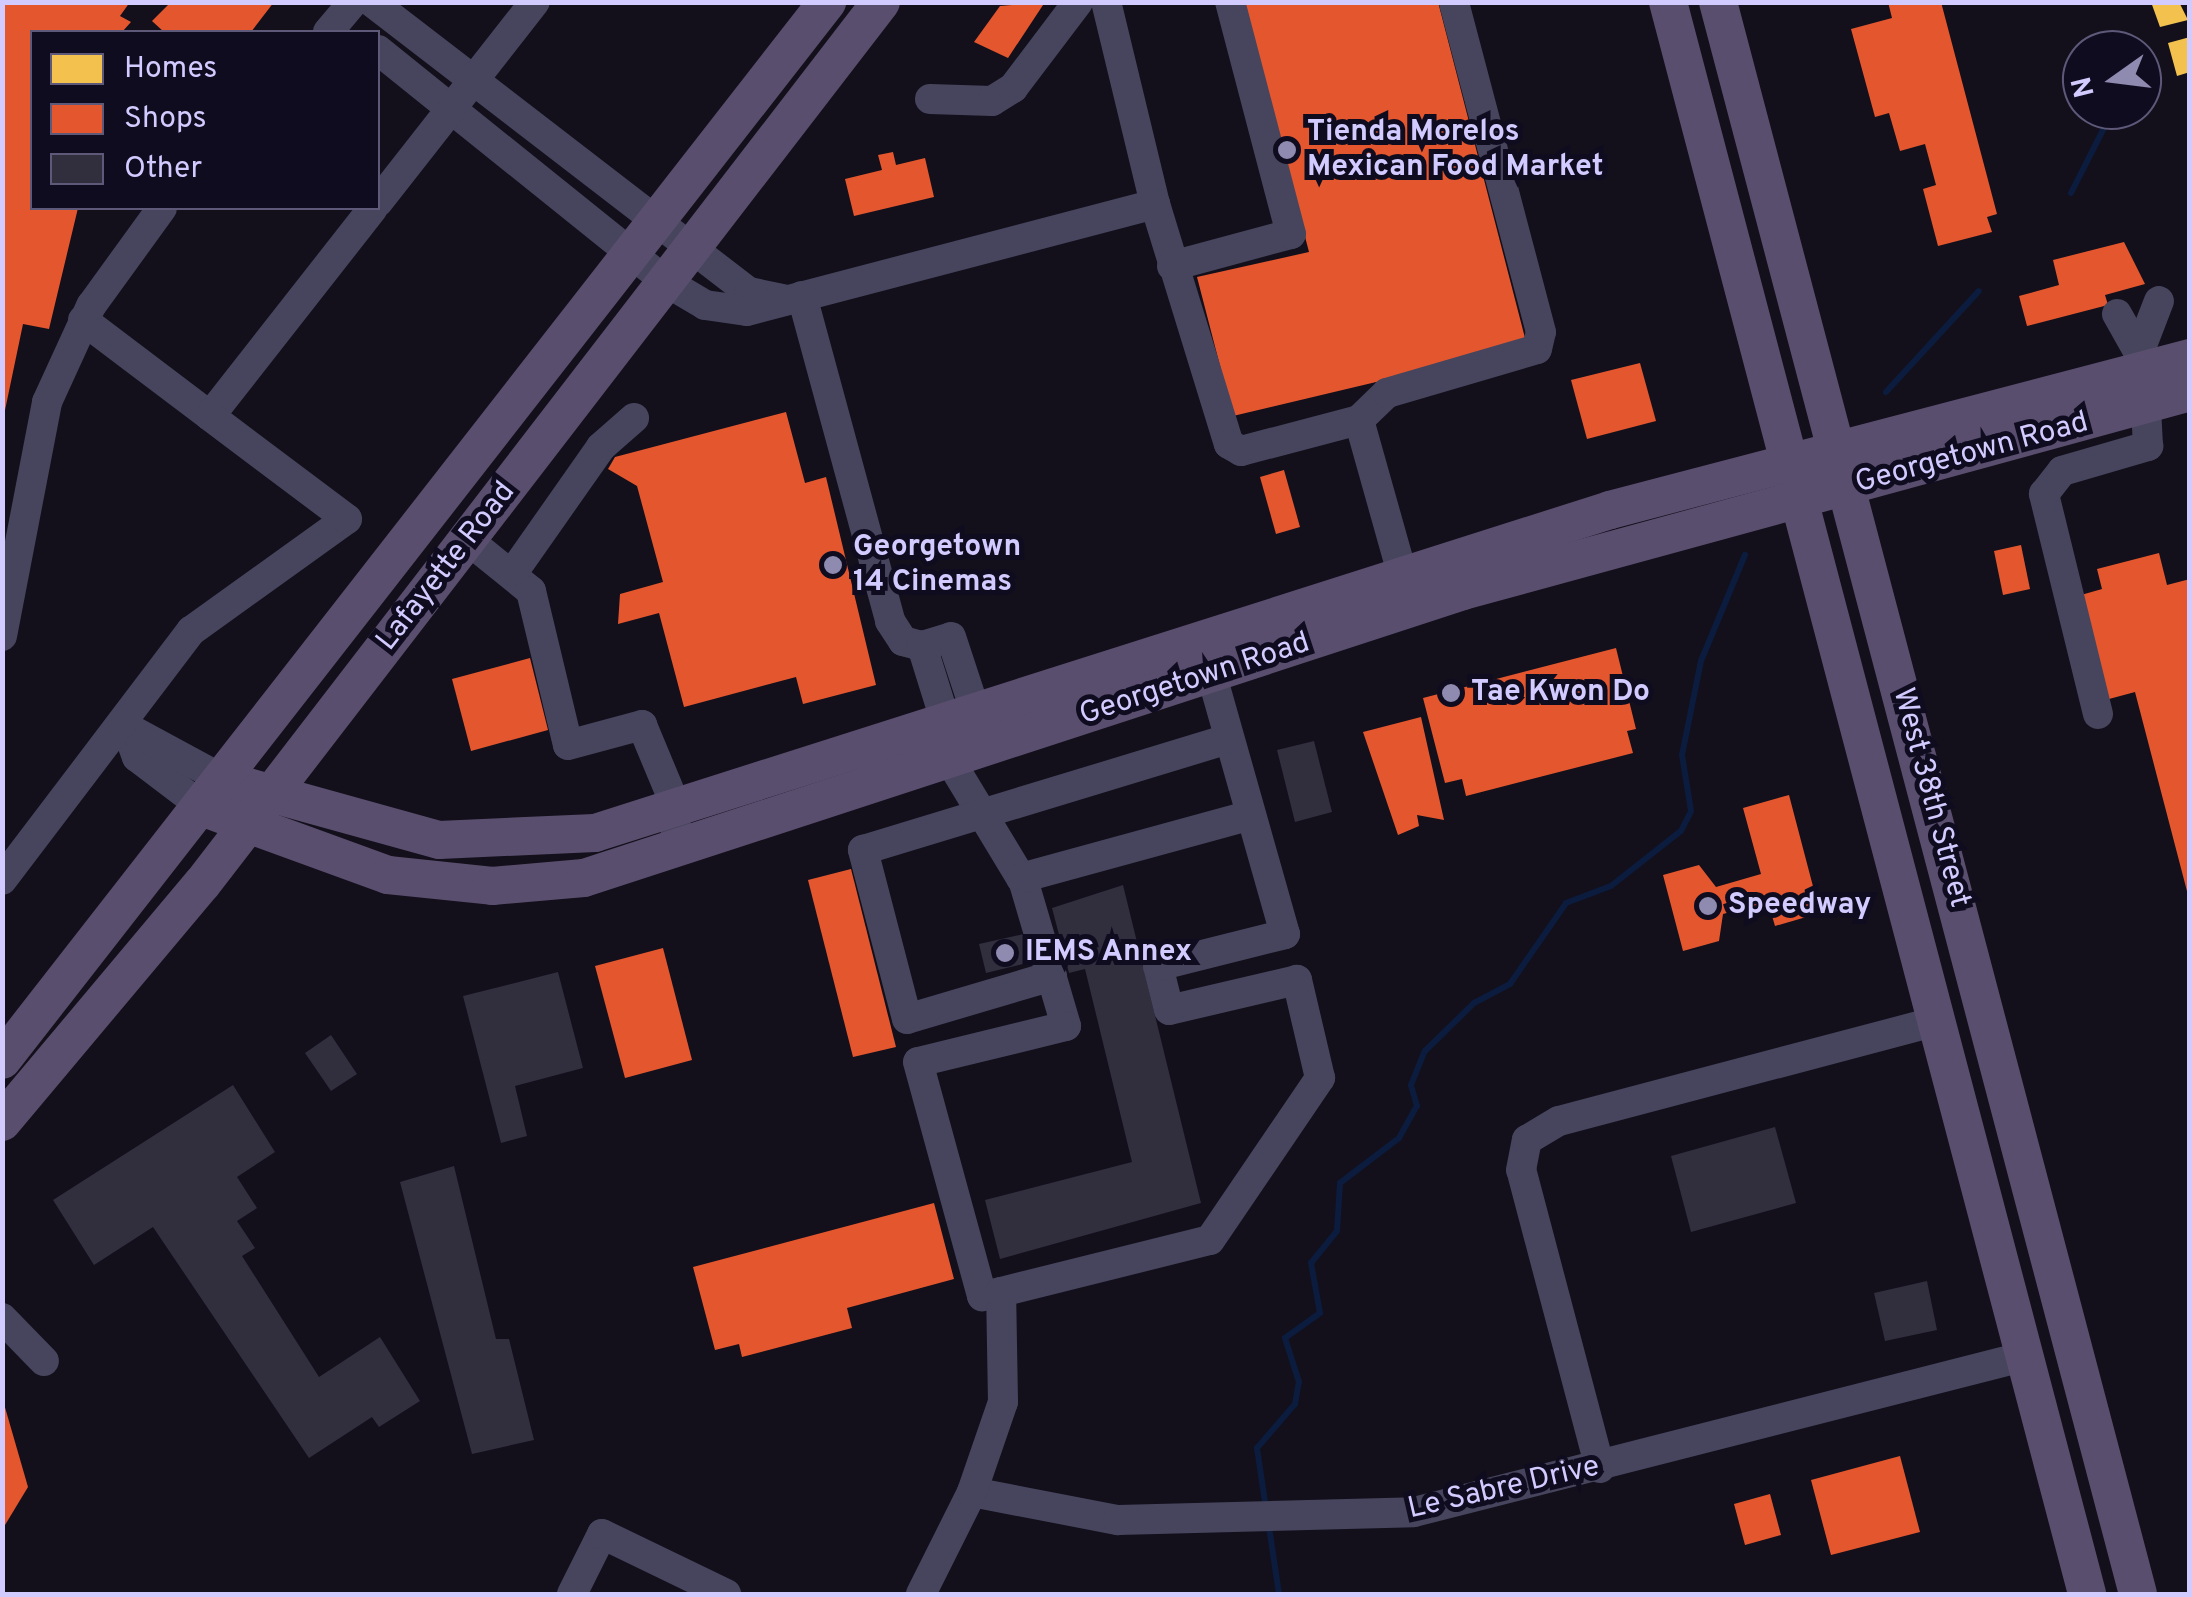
<!DOCTYPE html>
<style>
body{margin:0}
#map{position:relative;width:2192px;height:1597px;overflow:hidden;background:#13101c;font-family:Overpass,sans-serif}
div>[style]{position:absolute}
[style*='--x']{left:calc(var(--x)*1px);top:calc(var(--y)*1px);width:calc(var(--w)*1px);rotate:calc(var(--a)*1deg)}
.homes>*{inset:0;background:#f2c14e}
.shops>*{inset:0;background:#e4572e}
.stream>*{height:6px;margin:-3px;padding:0 3px;transform-origin:3px;border-radius:3px;background:#0b1c3e}
.building>*{inset:0;background:#312e3e}
.minor>*{height:30px;margin:-15px;padding:0 15px;transform-origin:15px;border-radius:15px;background:#46455d}
.major>*{height:38px;margin:-19px;padding:0 19px;transform-origin:19px;border-radius:19px;background:#5a4e6e}
.dots>*{width:28px;height:28px;translate:-50% -50%;box-sizing:border-box;border:5px solid #100c20;border-radius:50%}
span{translate:-50% -50%;white-space:nowrap;text-align:center;line-height:1.15;-webkit-text-stroke:10px #100c20;paint-order:stroke}
.poi-label{font-size:30px;color:#d2cbff;font-weight:700}
.left{translate:0 -50%;text-align:left}
.street-label{font-size:30px;color:#d2cbff}
.frame{position:absolute;inset:0;border:5px solid #d2cbff;pointer-events:none}
.legend{position:absolute;left:30px;top:30px;width:350px;height:180px;box-sizing:border-box;background:#100c20;border:2px solid #5e5879;margin:0;padding:12px 18px;list-style:none;font-size:30px;color:#d2cbff}
.legend li{display:flex;align-items:center;gap:20px;height:50px}
.legend b{width:50px;border:2px solid #5e5879}
.north{position:absolute;left:2062px;top:30px;width:100px;height:100px;box-sizing:border-box;background:#100c20;border:2px solid #5e5879;border-radius:50%;rotate:256deg;font-size:28px;font-weight:700;line-height:40px;text-align:center;color:#d2cbff}
.north::after{content:'';display:block;margin:auto;width:35px;height:45px;background:#8f8ab0;clip-path:polygon(50% 0,100% 100%,50% 72%,0 100%)}
</style>
<div id="map">
<div class="homes">
<i style="clip-path:polygon(2151px 2px,2179px 2px,2188px 20px,2160px 27px)"></i>
<i style="clip-path:polygon(2190px 37px,2190px 72px,2177px 76px,2168px 43px)"></i>
</div>
<div class="shops">
<i style="clip-path:polygon(2px 2px,130px 2px,120px 16px,131px 22px,122px 32px,32px 32px,32px 208px,78px 208px,49px 329px,23px 324px,4px 415px)"></i>
<i style="clip-path:polygon(171px 2px,274px 2px,251px 32px,164px 32px,152px 21px)"></i>
<i style="clip-path:polygon(1045px 2px,1008px 58px,974px 42px,1000px 6px)"></i>
<i style="clip-path:polygon(1244px 2px,1438px 2px,1525px 338px,1519px 348px,1233px 416px,1197px 277px,1309px 252px)"></i>
<i style="clip-path:polygon(1888px 2px,1941px 2px,1997px 214px,1987px 217px,1992px 232px,1938px 246px,1923px 189px,1936px 185px,1925px 144px,1900px 151px,1889px 113px,1875px 117px,1851px 29px,1892px 18px)"></i>
<i style="clip-path:polygon(893px 152px,896px 165px,925px 158px,934px 197px,854px 216px,845px 179px,882px 170px,878px 155px)"></i>
<i style="clip-path:polygon(2124px 242px,2145px 284px,2105px 295px,2108px 305px,2027px 326px,2019px 296px,2059px 285px,2053px 260px)"></i>
<i style="clip-path:polygon(1640px 363px,1656px 421px,1587px 439px,1571px 380px)"></i>
<i style="clip-path:polygon(786px 412px,805px 483px,826px 477px,876px 685px,803px 704px,796px 677px,684px 707px,659px 613px,618px 624px,620px 594px,663px 582px,637px 486px,608px 469px,615px 457px)"></i>
<i style="clip-path:polygon(1284px 470px,1300px 527px,1276px 534px,1260px 477px)"></i>
<i style="clip-path:polygon(2021px 545px,2030px 589px,2003px 595px,1994px 551px)"></i>
<i style="clip-path:polygon(2159px 553px,2167px 585px,2190px 579px,2188px 895px,2135px 692px,2109px 699px,2081px 595px,2102px 589px,2097px 569px)"></i>
<i style="clip-path:polygon(1616px 648px,1636px 729px,1627px 731px,1633px 753px,1466px 796px,1462px 779px,1445px 783px,1423px 698px)"></i>
<i style="clip-path:polygon(530px 658px,548px 730px,471px 751px,452px 679px)"></i>
<i style="clip-path:polygon(1421px 717px,1444px 820px,1417px 815px,1419px 826px,1398px 835px,1363px 732px)"></i>
<i style="clip-path:polygon(1789px 795px,1820px 913px,1775px 926px,1768px 902px,1723px 914px,1719px 941px,1683px 951px,1663px 875px,1699px 865px,1716px 887px,1761px 874px,1743px 808px)"></i>
<i style="clip-path:polygon(851px 869px,896px 1047px,853px 1057px,808px 880px)"></i>
<i style="clip-path:polygon(663px 948px,692px 1060px,625px 1078px,595px 966px)"></i>
<i style="clip-path:polygon(934px 1203px,954px 1279px,847px 1308px,852px 1328px,742px 1357px,739px 1344px,715px 1350px,693px 1267px)"></i>
<i style="clip-path:polygon(2px 1397px,28px 1487px,2px 1530px)"></i>
<i style="clip-path:polygon(1900px 1456px,1920px 1532px,1831px 1555px,1811px 1480px)"></i>
<i style="clip-path:polygon(1770px 1494px,1781px 1535px,1745px 1545px,1734px 1504px)"></i>
</div>
<div class="stream">
<i style="--x:2071;--y:193;--w:73;--a:-63.1"></i>
<i style="--x:1886;--y:392;--w:137;--a:-47.4"></i>
<i style="--x:1266;--y:1509;--w:62;--a:-98.4"></i>
<i style="--x:1257;--y:1448;--w:58;--a:-49.2"></i>
<i style="--x:1295;--y:1404;--w:22;--a:-80"></i>
<i style="--x:1299;--y:1382;--w:46;--a:-107.7"></i>
<i style="--x:1285;--y:1338;--w:43;--a:-35.5"></i>
<i style="--x:1320;--y:1313;--w:51;--a:-100.2"></i>
<i style="--x:1311;--y:1263;--w:41;--a:-50.9"></i>
<i style="--x:1337;--y:1231;--w:48;--a:-86.4"></i>
<i style="--x:1340;--y:1183;--w:74;--a:-37.3"></i>
<i style="--x:1399;--y:1138;--w:37;--a:-61"></i>
<i style="--x:1417;--y:1106;--w:22;--a:-106"></i>
<i style="--x:1411;--y:1085;--w:37;--a:-68"></i>
<i style="--x:1425;--y:1051;--w:69;--a:-44.4"></i>
<i style="--x:1474;--y:1003;--w:41;--a:-27.8"></i>
<i style="--x:1510;--y:984;--w:98;--a:-55.3"></i>
<i style="--x:1566;--y:903;--w:48;--a:-20.7"></i>
<i style="--x:1611;--y:886;--w:89;--a:-38.2"></i>
<i style="--x:1681;--y:831;--w:22;--a:-63"></i>
<i style="--x:1691;--y:811;--w:57;--a:-99.1"></i>
<i style="--x:1682;--y:755;--w:96;--a:-78.6"></i>
<i style="--x:1701;--y:661;--w:115;--a:-67.5"></i>
<i style="--x:1269;--y:1527;--w:68;--a:81.5"></i>
</div>
<div class="building">
<i style="clip-path:polygon(1314px 741px,1332px 812px,1295px 822px,1277px 750px)"></i>
<i style="clip-path:polygon(1123px 885px,1201px 1203px,1000px 1259px,985px 1200px,1132px 1162px,1085px 969px,1069px 973px,1052px 908px)"></i>
<i style="clip-path:polygon(1024px 934px,1031px 962px,986px 973px,979px 944px)"></i>
<i style="clip-path:polygon(558px 972px,583px 1068px,515px 1086px,527px 1136px,501px 1143px,463px 996px)"></i>
<i style="clip-path:polygon(331px 1035px,357px 1074px,331px 1091px,305px 1053px)"></i>
<i style="clip-path:polygon(233px 1085px,275px 1152px,237px 1177px,257px 1208px,237px 1221px,255px 1248px,242px 1256px,319px 1377px,380px 1337px,420px 1401px,379px 1427px,372px 1417px,309px 1458px,153px 1227px,94px 1265px,53px 1200px)"></i>
<i style="clip-path:polygon(1775px 1127px,1796px 1203px,1691px 1232px,1671px 1156px)"></i>
<i style="clip-path:polygon(454px 1166px,496px 1339px,509px 1339px,534px 1440px,472px 1454px,400px 1182px)"></i>
<i style="clip-path:polygon(1927px 1281px,1937px 1330px,1885px 1341px,1874px 1293px)"></i>
</div>
<div class="minor">
<i style="--x:372;--y:2;--w:476;--a:37.6"></i>
<i style="--x:749;--y:292;--w:35;--a:12"></i>
<i style="--x:328;--y:32;--w:39;--a:-50"></i>
<i style="--x:378;--y:50;--w:372;--a:38.8"></i>
<i style="--x:668;--y:283;--w:43;--a:30.7"></i>
<i style="--x:705;--y:305;--w:42;--a:8.1"></i>
<i style="--x:747;--y:311;--w:422;--a:-14.7"></i>
<i style="--x:1155;--y:204;--w:208;--a:-103.6"></i>
<i style="--x:930;--y:99;--w:62;--a:1.8"></i>
<i style="--x:992;--y:101;--w:25;--a:-32"></i>
<i style="--x:1013;--y:88;--w:108;--a:-52.9"></i>
<i style="--x:378;--y:202;--w:254;--a:-51.9"></i>
<i style="--x:1155;--y:204;--w:251;--a:72.9"></i>
<i style="--x:1229;--y:444;--w:14;--a:30"></i>
<i style="--x:1241;--y:451;--w:122;--a:-14.7"></i>
<i style="--x:1359;--y:420;--w:185;--a:74.3"></i>
<i style="--x:1172;--y:266;--w:123;--a:-15.1"></i>
<i style="--x:1291;--y:234;--w:240;--a:-104.7"></i>
<i style="--x:802;--y:296;--w:337;--a:74.8"></i>
<i style="--x:890;--y:621;--w:24;--a:57"></i>
<i style="--x:903;--y:641;--w:20;--a:15"></i>
<i style="--x:2117;--y:314;--w:63;--a:60.6"></i>
<i style="--x:83;--y:320;--w:159;--a:37.1"></i>
<i style="--x:210;--y:416;--w:264;--a:-51.9"></i>
<i style="--x:2142;--y:345;--w:47;--a:-68.9"></i>
<i style="--x:1359;--y:420;--w:39;--a:-44"></i>
<i style="--x:1387;--y:393;--w:156;--a:-16.3"></i>
<i style="--x:1537;--y:349;--w:17;--a:-77"></i>
<i style="--x:1541;--y:332;--w:341;--a:-104.8"></i>
<i style="--x:468;--y:540;--w:81;--a:39"></i>
<i style="--x:531;--y:591;--w:158;--a:76.5"></i>
<i style="--x:568;--y:745;--w:77;--a:-15.1"></i>
<i style="--x:642;--y:725;--w:91;--a:67.4"></i>
<i style="--x:677;--y:809;--w:19;--a:96"></i>
<i style="--x:514;--y:571;--w:151;--a:-54.9"></i>
<i style="--x:601;--y:447;--w:44;--a:-41.3"></i>
<i style="--x:2;--y:636;--w:238;--a:-79.1"></i>
<i style="--x:47;--y:402;--w:106;--a:-65.4"></i>
<i style="--x:91;--y:306;--w:121;--a:-54.1"></i>
<i style="--x:2098;--y:714;--w:227;--a:-103.8"></i>
<i style="--x:2044;--y:494;--w:29;--a:-52"></i>
<i style="--x:2062;--y:471;--w:90;--a:-16.2"></i>
<i style="--x:2148;--y:446;--w:38;--a:-93"></i>
<i style="--x:946;--y:723;--w:81;--a:-107.3"></i>
<i style="--x:922;--y:646;--w:30;--a:-17"></i>
<i style="--x:951;--y:637;--w:80;--a:71.8"></i>
<i style="--x:126;--y:727;--w:32;--a:70"></i>
<i style="--x:137;--y:757;--w:84;--a:37.3"></i>
<i style="--x:126;--y:727;--w:114;--a:28.4"></i>
<i style="--x:952;--y:764;--w:139;--a:58.8"></i>
<i style="--x:1024;--y:883;--w:149;--a:73.6"></i>
<i style="--x:1066;--y:1026;--w:152;--a:166.3"></i>
<i style="--x:918;--y:1062;--w:243;--a:74.7"></i>
<i style="--x:982;--y:1296;--w:19;--a:-12"></i>
<i style="--x:1021;--y:878;--w:235;--a:-15.3"></i>
<i style="--x:2;--y:880;--w:313;--a:-52.8"></i>
<i style="--x:191;--y:631;--w:192;--a:-35.7"></i>
<i style="--x:347;--y:519;--w:171;--a:-143.1"></i>
<i style="--x:1052;--y:976;--w:151;--a:163.5"></i>
<i style="--x:907;--y:1019;--w:175;--a:-104.6"></i>
<i style="--x:863;--y:850;--w:382;--a:-16.9"></i>
<i style="--x:2;--y:1318;--w:60;--a:45.7"></i>
<i style="--x:1600;--y:1468;--w:308;--a:-104.8"></i>
<i style="--x:1521;--y:1170;--w:31;--a:-79"></i>
<i style="--x:1527;--y:1140;--w:37;--a:-31"></i>
<i style="--x:1559;--y:1121;--w:391;--a:-14.8"></i>
<i style="--x:972;--y:1492;--w:149;--a:10.9"></i>
<i style="--x:1118;--y:1520;--w:296;--a:-1.5"></i>
<i style="--x:1414;--y:1512;--w:632;--a:-14.3"></i>
<i style="--x:572;--y:1594;--w:67;--a:-63.4"></i>
<i style="--x:602;--y:1534;--w:138;--a:25.8"></i>
<i style="--x:921;--y:1594;--w:114;--a:-63.4"></i>
<i style="--x:972;--y:1492;--w:95;--a:-71"></i>
<i style="--x:1003;--y:1402;--w:110;--a:-91"></i>
<i style="--x:1001;--y:1292;--w:215;--a:-14"></i>
<i style="--x:1210;--y:1240;--w:196;--a:-55.8"></i>
<i style="--x:1320;--y:1078;--w:101;--a:-103.2"></i>
<i style="--x:1297;--y:980;--w:131;--a:166.8"></i>
<i style="--x:1169;--y:1010;--w:45;--a:-104"></i>
<i style="--x:1158;--y:966;--w:131;--a:-14.1"></i>
<i style="--x:1285;--y:934;--w:268;--a:-105.8"></i>
</div>
<div class="major">
<i style="--x:1668;--y:2;--w:1646;--a:75.25"></i>
<i style="--x:1718;--y:2;--w:1646;--a:75.22"></i>
<i style="--x:226;--y:781;--w:221;--a:15.5"></i>
<i style="--x:439;--y:840;--w:156;--a:-2.6"></i>
<i style="--x:595;--y:833;--w:1065;--a:-17.65"></i>
<i style="--x:1610;--y:510;--w:600;--a:-14.69"></i>
<i style="--x:204;--y:808;--w:196;--a:20"></i>
<i style="--x:388;--y:875;--w:105;--a:6"></i>
<i style="--x:492;--y:886;--w:92;--a:-5"></i>
<i style="--x:584;--y:878;--w:925;--a:-18.08"></i>
<i style="--x:1463;--y:591;--w:754;--a:-15.31"></i>
<i style="--x:2;--y:1060;--w:1342;--a:-52.05"></i>
<i style="--x:2;--y:1122;--w:311;--a:-50"></i>
<i style="--x:202;--y:884;--w:1113;--a:-52.41"></i>
</div>
<div class="dots">
<i style="left:1287px;top:150px;background:#8f8ab0"></i>
<i style="left:833px;top:565px;background:#8f8ab0"></i>
<i style="left:1451px;top:693px;background:#8f8ab0"></i>
<i style="left:1708px;top:906px;background:#8f8ab0"></i>
<i style="left:1005px;top:953px;background:#8f8ab0"></i>
</div>
<div class="poi-label">
<span class="left" style="left:1307px;top:150px">Tienda Morelos<br>Mexican Food Market</span>
<span class="left" style="left:853px;top:565px">Georgetown<br>14 Cinemas</span>
<span class="left" style="left:1471px;top:693px">Tae Kwon Do</span>
<span class="left" style="left:1728px;top:906px">Speedway</span>
<span class="left" style="left:1025px;top:953px">IEMS Annex</span>
</div>
<div class="street-label">
<span style="left:1972px;top:454px;rotate:-15deg">Georgetown Road</span>
<span style="left:447px;top:567px;rotate:-52deg">Lafayette Road</span>
<span style="left:1195px;top:680px;rotate:-18deg">Georgetown Road</span>
<span style="left:1930px;top:798px;rotate:75deg">West 38th Street</span>
<span style="left:1504px;top:1489px;rotate:-13deg">Le Sabre Drive</span>
</div>
<div class="frame"></div>
<ul class="legend">
<li><b style="height:28px;background:#f2c14e"></b>Homes</li>
<li><b style="height:28px;background:#e4572e"></b>Shops</li>
<li><b style="height:28px;background:#312e3e"></b>Other</li>
</ul>
<div class="north">N</div>
</div>
